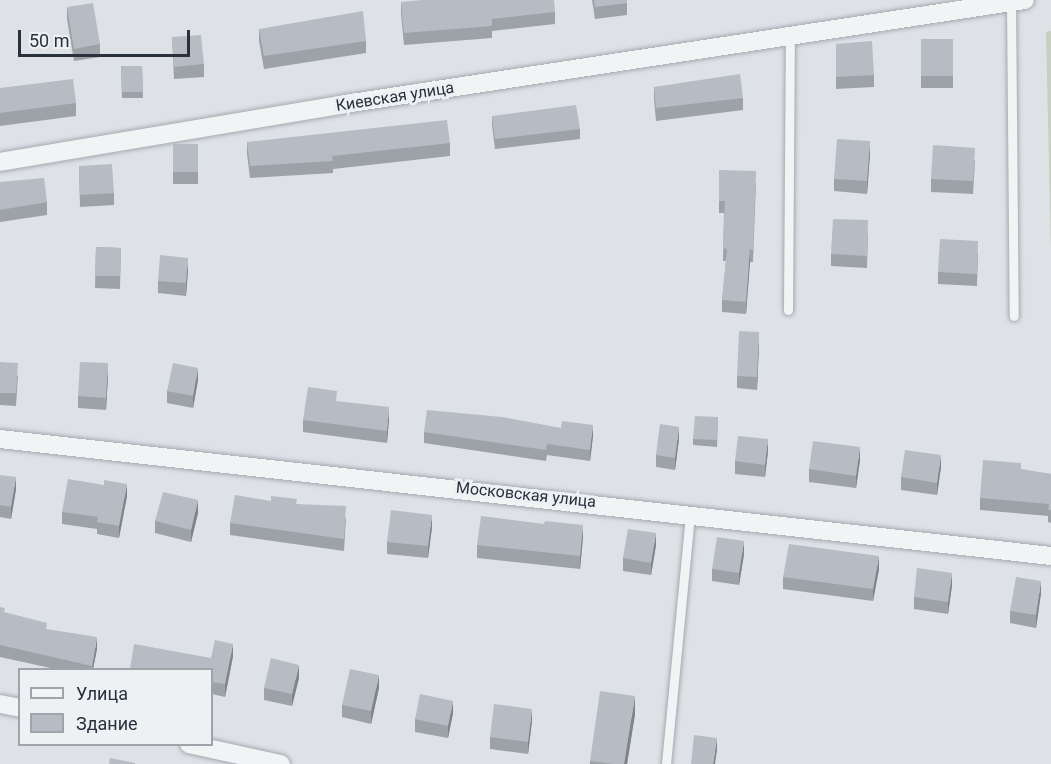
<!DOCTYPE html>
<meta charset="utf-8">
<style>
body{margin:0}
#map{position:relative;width:1051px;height:764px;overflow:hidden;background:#dee2e7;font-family:Roboto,sans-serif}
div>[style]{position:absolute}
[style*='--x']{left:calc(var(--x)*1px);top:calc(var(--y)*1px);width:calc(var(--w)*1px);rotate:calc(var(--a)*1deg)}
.green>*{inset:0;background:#c5d0c0}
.roads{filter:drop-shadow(0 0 2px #a4a9b0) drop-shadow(0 0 2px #a4a9b0)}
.service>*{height:9px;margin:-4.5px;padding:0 4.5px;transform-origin:4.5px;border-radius:4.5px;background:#f1f3f5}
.minor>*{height:18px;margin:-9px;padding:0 9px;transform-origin:9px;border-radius:9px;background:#f1f3f5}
.wall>*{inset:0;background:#9da2a8}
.shaded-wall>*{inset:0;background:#7f8488}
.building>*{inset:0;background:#b6bcc3}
span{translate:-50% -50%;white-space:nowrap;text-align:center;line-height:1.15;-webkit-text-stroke:6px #edf1f4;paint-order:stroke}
.street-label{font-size:16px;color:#29313c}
.legend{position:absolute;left:18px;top:668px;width:195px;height:78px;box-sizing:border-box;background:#edf1f4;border:2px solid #9fa4aa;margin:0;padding:8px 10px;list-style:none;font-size:18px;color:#29313c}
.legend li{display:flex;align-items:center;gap:12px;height:30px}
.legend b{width:30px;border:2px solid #9fa4aa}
.scale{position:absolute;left:18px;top:30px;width:172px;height:27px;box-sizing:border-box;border:3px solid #29313c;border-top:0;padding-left:8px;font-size:18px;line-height:21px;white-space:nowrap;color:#29313c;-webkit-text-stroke:4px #edf1f4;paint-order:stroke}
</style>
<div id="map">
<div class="green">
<i style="clip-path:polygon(1051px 31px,1051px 252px,1046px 32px)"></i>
</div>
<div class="roads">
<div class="service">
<i style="--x:1011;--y:2;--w:314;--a:89.5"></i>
<i style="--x:788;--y:310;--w:274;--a:-89.6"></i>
<i style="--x:666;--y:764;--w:251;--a:-84.5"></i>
</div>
<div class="minor">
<i style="--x:0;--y:162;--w:350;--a:-9.5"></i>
<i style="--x:345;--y:104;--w:688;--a:-8.7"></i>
<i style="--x:0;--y:439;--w:1057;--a:6.35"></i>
<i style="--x:0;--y:704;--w:20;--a:11"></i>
<i style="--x:189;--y:744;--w:94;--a:12.3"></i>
</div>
</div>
<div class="wall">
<i style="clip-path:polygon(592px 0,627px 0,627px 15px,595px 19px)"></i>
<i style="clip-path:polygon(401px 2px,555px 12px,555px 24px,492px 31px,492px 38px,404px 45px,401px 14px)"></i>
<i style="clip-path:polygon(67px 7px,100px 44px,100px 57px,74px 61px,67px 19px)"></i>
<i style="clip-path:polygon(259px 29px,366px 41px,366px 53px,264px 69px,259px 41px)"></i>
<i style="clip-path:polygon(172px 37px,204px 64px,204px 77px,174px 79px)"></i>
<i style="clip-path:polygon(921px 39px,953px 39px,953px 88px,921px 88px)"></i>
<i style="clip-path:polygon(836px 44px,874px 75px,874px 87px,836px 89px)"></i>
<i style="clip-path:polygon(121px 66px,142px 66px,143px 98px,122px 98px)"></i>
<i style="clip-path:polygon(654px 87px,743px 98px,743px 110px,656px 121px,654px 99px)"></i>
<i style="clip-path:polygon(0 88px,76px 103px,76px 116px,0 126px)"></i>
<i style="clip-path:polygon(492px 116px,580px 129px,580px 139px,495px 149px,492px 125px)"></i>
<i style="clip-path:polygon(247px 142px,450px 143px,450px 156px,333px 169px,333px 173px,250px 178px,247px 154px)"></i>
<i style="clip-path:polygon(173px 144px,198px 144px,198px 184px,173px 184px)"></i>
<i style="clip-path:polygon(870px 154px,867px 194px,834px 191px,834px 179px)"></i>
<i style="clip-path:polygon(975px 160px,973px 194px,931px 192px,931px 179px)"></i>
<i style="clip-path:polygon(79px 166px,114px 193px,114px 205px,80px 207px)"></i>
<i style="clip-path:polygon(719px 170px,756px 183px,753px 262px,750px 262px,746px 314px,722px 312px,722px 300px,726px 261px,723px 261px,724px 213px,719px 213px)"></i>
<i style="clip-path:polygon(0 182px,47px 202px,47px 215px,0 222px)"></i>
<i style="clip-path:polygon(868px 233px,867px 268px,831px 266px,831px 254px)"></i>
<i style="clip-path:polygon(96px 247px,121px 248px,120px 289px,95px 288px)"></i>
<i style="clip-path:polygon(978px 253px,977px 286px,938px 284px,938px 272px)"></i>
<i style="clip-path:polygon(188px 270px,186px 296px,158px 293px,158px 281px)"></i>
<i style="clip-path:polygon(759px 344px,757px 390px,737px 388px,737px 376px)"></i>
<i style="clip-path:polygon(0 362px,18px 376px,16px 406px,0 405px)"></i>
<i style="clip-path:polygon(108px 376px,106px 410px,78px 408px,78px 396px)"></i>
<i style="clip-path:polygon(198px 380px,193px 408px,167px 403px,167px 391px)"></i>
<i style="clip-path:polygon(718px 417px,717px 447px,693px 445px,693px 439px)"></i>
<i style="clip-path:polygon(389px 419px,387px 443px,303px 432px,303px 420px)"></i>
<i style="clip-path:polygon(424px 432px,593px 436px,590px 461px,547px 455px,546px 461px,424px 443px)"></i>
<i style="clip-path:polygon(679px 439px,675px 470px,656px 467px,656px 455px)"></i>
<i style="clip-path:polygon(768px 451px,765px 477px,735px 474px,735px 461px)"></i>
<i style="clip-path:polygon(860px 460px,856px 488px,809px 482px,809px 469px)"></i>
<i style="clip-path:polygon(941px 467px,937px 495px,901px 490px,901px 477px)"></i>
<i style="clip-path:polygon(1021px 470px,1051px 474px,1051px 523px,1048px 522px,1048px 516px,980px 510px,980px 498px)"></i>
<i style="clip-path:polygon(0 475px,16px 489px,11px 519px,0 517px)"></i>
<i style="clip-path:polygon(127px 496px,119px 538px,97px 534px,97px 529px,62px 524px,62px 512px)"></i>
<i style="clip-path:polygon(271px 501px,297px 504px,346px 518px,344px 551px,230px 535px,230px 523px)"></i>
<i style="clip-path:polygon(198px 513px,191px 542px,155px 533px,155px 521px)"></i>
<i style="clip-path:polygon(544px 524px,583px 537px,580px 569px,477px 558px,477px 545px)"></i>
<i style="clip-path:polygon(432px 527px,428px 558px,387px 554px,387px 542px)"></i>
<i style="clip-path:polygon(656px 545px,651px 575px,623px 571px,623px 558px)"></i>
<i style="clip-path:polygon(744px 554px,739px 585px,712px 581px,712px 569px)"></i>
<i style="clip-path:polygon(879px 569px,873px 601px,783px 589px,783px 577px)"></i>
<i style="clip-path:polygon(952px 585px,948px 614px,914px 609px,914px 597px)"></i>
<i style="clip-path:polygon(1041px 593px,1036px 628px,1010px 623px,1010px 611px)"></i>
<i style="clip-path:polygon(0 607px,5px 613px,97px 649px,93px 669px,55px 669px,0 657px)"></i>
<i style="clip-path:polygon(233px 656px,225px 697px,212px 694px,211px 658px)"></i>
<i style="clip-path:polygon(299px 678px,292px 706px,264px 700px,264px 688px)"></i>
<i style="clip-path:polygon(379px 688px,371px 724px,342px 717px,342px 705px)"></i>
<i style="clip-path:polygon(453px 713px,448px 738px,415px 732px,415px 719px)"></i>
<i style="clip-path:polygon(635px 714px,627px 764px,590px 764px,590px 761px)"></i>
<i style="clip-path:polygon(532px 721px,528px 754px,490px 749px,490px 737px)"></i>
</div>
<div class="shaded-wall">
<i style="clip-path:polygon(870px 141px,870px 154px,867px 194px,867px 181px)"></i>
<i style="clip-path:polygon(750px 249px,750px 262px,746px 314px,746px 302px)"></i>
<i style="clip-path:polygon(188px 258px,188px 270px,186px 296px,186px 283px)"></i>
<i style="clip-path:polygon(759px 332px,759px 344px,757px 390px,757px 377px)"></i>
<i style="clip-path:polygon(108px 363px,108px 376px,106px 410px,106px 398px)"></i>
<i style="clip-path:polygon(198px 368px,198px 380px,193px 408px,193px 396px)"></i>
<i style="clip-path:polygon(389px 407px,389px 419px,387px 443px,387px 431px)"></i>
<i style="clip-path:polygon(593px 425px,593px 436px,590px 461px,590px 450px)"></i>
<i style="clip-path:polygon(679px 427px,679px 439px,675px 470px,675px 458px)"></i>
<i style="clip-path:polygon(768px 439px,768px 451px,765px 477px,765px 465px)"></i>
<i style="clip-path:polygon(860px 447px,860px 460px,856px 488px,856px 476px)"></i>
<i style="clip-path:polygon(941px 455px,941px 467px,937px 495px,937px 483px)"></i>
<i style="clip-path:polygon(16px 477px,16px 489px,11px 519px,11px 507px)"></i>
<i style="clip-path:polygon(127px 484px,127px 496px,119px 538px,119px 526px)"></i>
<i style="clip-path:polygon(198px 500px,198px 513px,191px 542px,191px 530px)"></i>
<i style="clip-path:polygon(432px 515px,432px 527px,428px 558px,428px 546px)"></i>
<i style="clip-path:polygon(583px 525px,583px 537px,580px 569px,580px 556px)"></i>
<i style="clip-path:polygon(656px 533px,656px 545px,651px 575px,651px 563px)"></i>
<i style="clip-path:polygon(744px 541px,744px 554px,739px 585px,739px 573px)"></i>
<i style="clip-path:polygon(879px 556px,879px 569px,873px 601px,873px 589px)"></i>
<i style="clip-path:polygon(952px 573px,952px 585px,948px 614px,948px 602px)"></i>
<i style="clip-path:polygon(1041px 581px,1041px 593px,1036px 628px,1036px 615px)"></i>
<i style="clip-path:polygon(97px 637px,97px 649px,93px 669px,92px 669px)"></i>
<i style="clip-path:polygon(233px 644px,233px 656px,225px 697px,225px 684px)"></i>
<i style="clip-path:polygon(299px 665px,299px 678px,292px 706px,292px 694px)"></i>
<i style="clip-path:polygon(379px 675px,379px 688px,371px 724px,371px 711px)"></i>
<i style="clip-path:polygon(635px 696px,635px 714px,627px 764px,624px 764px)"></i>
<i style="clip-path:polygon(453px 701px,453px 713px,448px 738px,448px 726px)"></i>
<i style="clip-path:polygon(532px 709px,532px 721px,528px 754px,528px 742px)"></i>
<i style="clip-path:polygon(717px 738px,717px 750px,715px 764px,713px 764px)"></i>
</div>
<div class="building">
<i style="clip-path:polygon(422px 0,554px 0,555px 12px,492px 19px,492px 26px,404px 33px,401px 2px)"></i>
<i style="clip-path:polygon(594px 0,627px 0,627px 3px,595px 7px)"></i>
<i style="clip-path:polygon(93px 3px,100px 44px,74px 49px,67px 7px)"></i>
<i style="clip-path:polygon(363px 11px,366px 41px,264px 56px,259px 29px)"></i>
<i style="clip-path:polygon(201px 35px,204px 64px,174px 67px,172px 37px)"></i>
<i style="clip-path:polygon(921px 39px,953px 39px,953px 76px,921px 76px)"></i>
<i style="clip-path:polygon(872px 41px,874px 75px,836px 77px,836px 44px)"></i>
<i style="clip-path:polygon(121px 66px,142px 66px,143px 92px,122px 92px)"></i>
<i style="clip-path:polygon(740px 74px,743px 98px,656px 108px,654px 87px)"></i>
<i style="clip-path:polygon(73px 79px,76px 103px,0 113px,0 88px)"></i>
<i style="clip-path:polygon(576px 105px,580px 129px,495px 139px,492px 116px)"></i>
<i style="clip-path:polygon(447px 120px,450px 143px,332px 156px,333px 161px,250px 166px,247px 142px)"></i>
<i style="clip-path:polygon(837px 139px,870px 141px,867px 181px,834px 179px)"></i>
<i style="clip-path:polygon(173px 144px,198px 144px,198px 172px,173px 172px)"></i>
<i style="clip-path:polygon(933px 145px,975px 148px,973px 181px,931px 179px)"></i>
<i style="clip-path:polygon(112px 164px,114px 193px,80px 195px,79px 166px)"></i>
<i style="clip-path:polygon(719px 170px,756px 171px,753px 250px,750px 249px,746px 302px,722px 300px,727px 249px,723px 248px,725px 201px,719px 201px)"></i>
<i style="clip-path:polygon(44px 178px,47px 202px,0 210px,0 182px)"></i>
<i style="clip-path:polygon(833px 219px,868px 220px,867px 256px,831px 254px)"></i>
<i style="clip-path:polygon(940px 239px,978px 241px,977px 274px,938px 272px)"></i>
<i style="clip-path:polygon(96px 247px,121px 248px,120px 276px,95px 276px)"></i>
<i style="clip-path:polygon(160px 255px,188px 258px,186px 283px,158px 281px)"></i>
<i style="clip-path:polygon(739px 331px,759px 332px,757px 377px,737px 376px)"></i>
<i style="clip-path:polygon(0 362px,18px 363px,16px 393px,0 393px)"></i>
<i style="clip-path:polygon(80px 362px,108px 363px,106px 398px,78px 396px)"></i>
<i style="clip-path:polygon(173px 363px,198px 368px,193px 396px,167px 391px)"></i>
<i style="clip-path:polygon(308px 387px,337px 391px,336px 401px,389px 407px,387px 431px,303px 420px)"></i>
<i style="clip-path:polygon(427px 410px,502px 417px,561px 428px,562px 421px,593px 425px,590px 450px,547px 444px,546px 450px,424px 432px)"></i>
<i style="clip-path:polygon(695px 416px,718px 417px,717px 440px,693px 439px)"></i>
<i style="clip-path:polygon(660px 424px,679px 427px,675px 458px,656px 455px)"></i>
<i style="clip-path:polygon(738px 436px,768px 439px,765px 465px,735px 461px)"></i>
<i style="clip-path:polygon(813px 441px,860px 447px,856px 476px,809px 469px)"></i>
<i style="clip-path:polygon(905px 450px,941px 455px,937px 483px,901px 477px)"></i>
<i style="clip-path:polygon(983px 460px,1021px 463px,1021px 469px,1051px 474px,1051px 510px,1048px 510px,1049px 504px,980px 498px)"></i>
<i style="clip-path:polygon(0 475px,16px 477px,11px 507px,0 505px)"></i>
<i style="clip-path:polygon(68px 479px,104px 485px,104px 480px,127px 484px,119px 526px,97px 522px,98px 517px,62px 512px)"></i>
<i style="clip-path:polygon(163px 492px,198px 500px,191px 530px,155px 521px)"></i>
<i style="clip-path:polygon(235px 495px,271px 501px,271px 496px,297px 499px,296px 504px,346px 506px,344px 539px,230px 523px)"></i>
<i style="clip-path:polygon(391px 510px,432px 515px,428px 546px,387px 542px)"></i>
<i style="clip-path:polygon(481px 516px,544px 524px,545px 521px,583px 525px,580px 556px,477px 545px)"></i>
<i style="clip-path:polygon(628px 529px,656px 533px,651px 563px,623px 558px)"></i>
<i style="clip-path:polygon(717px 537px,744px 541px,739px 573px,712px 569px)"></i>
<i style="clip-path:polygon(789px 544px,879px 556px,873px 589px,783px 577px)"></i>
<i style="clip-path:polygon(917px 568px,952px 573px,948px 602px,914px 597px)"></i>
<i style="clip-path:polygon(1016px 577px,1041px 581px,1036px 615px,1010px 611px)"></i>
<i style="clip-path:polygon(0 607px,5px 608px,4px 612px,47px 623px,46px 629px,97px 637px,92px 666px,0 645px)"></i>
<i style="clip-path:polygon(215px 640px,233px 644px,225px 684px,212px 682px,212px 669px,130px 669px,134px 644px,211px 658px)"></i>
<i style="clip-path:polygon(271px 658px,299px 665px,292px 694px,264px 688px)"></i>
<i style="clip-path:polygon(350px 669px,379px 675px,371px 711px,342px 705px)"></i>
<i style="clip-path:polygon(600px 691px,635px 696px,624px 764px,613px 764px,590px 761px)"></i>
<i style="clip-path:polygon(420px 694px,453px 701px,448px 726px,415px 719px)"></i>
<i style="clip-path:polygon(494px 704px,532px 709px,528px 742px,490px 737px)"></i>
<i style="clip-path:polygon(694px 735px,717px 738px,713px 764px,691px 764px)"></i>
<i style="clip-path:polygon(110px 758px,135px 763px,135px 764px,109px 764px)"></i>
</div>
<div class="street-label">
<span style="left:395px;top:97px;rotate:-9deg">Киевская улица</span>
<span style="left:526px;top:495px;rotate:6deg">Московская улица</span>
</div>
<ul class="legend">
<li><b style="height:8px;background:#f1f3f5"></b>Улица</li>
<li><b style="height:16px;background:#b6bcc3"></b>Здание</li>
</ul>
<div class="scale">50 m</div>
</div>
